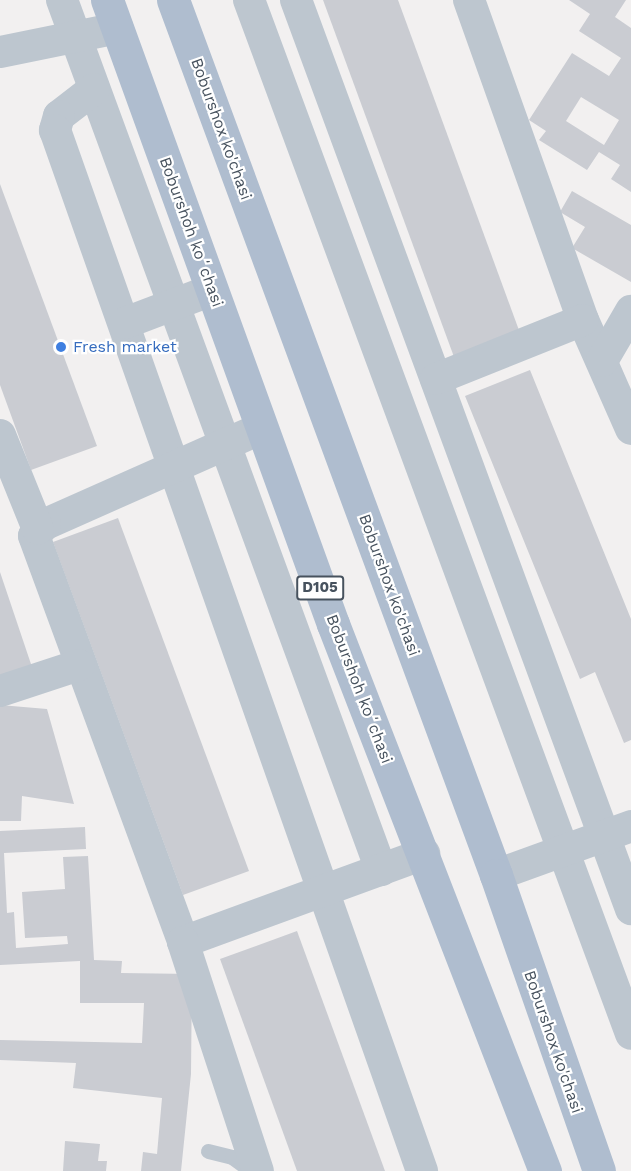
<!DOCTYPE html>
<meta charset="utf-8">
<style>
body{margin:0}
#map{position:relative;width:631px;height:1171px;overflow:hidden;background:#f2f0f0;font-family:"Work Sans",sans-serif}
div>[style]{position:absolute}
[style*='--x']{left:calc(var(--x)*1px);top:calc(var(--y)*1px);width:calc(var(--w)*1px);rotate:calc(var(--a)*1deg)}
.building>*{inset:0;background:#caccd2}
.lane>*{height:15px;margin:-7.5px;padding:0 7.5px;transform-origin:7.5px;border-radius:7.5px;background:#bdc6cf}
.street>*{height:32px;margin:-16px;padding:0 16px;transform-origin:16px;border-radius:16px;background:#bdc6cf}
.primary>*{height:33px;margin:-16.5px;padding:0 16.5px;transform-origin:16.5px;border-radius:16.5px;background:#afbdcf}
.dots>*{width:16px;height:16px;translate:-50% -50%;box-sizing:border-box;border:3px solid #fff;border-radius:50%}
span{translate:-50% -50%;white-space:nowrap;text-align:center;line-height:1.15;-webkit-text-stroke:4.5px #fff;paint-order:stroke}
.shield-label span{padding:2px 4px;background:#fff;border:2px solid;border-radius:4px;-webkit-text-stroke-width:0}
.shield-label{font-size:15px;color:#47525e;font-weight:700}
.street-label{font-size:16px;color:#47525e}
.shop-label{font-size:16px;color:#366cbe}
.left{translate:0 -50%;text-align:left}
</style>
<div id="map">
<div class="building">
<i style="clip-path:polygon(323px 0,398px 0,520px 333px,454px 357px)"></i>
<i style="clip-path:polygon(evenodd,569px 0,626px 0,615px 17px,631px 28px,631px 192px,611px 179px,620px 165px,599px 152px,587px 170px,539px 140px,546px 131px,529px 120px,572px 53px,609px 76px,621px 58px,579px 31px,590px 14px,569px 0,581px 97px,619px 120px,604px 145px,566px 121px,581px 97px)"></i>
<i style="clip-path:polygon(0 184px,97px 446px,31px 470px,0 385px)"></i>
<i style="clip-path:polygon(572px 191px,631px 225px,631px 282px,572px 248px,585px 227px,560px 212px)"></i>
<i style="clip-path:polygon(530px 370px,631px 619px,631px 740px,624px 743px,595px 672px,580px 679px,465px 396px)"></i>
<i style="clip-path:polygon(118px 518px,249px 871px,183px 895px,53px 542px)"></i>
<i style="clip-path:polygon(0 572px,34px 673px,0 685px)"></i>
<i style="clip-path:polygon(0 705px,47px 709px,74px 804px,22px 796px,21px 821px,0 821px)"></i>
<i style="clip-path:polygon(85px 827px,86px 849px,4px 853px,7px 913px,14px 912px,16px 948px,68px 944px,67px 936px,25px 938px,22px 892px,65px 889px,63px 857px,88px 856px,94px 960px,122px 961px,121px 973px,192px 974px,191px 1074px,181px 1171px,141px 1171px,143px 1152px,157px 1154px,162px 1098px,73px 1088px,76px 1063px,0 1060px,0 1040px,142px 1043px,144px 1003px,80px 1003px,80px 961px,0 965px,0 831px)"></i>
<i style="clip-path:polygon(297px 931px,385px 1171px,297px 1171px,220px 959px)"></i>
<i style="clip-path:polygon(65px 1141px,100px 1144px,98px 1161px,107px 1161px,106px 1171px,63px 1171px)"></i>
</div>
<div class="lane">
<i style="--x:208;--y:1151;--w:25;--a:14"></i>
<i style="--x:232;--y:1157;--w:24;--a:36"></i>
</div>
<div class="street">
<i style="--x:62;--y:0;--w:927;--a:69.86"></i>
<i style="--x:249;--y:0;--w:1102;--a:69.72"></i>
<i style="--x:296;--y:0;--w:969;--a:69.77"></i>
<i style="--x:469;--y:0;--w:340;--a:70.4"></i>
<i style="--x:583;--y:320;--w:119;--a:66.2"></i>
<i style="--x:0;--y:52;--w:120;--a:-11.5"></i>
<i style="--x:94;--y:89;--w:44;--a:142.4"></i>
<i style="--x:59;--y:116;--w:15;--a:106"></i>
<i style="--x:55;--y:130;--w:1104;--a:70.58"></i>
<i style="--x:125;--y:323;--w:93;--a:-20.8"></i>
<i style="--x:602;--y:361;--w:58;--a:-59.9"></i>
<i style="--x:436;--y:379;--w:158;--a:-21.9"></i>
<i style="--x:262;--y:428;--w:237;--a:156.1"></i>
<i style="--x:45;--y:524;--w:16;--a:133"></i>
<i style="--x:34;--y:536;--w:432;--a:69.8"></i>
<i style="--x:183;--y:942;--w:257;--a:-20.1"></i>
<i style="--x:0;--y:435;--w:101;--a:68"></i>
<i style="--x:0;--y:691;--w:83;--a:-18.2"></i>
<i style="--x:496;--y:875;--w:144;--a:-19.9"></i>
<i style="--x:183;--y:942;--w:241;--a:71.9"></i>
</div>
<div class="primary">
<i style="--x:107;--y:0;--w:664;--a:70.09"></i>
<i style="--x:333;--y:624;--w:587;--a:68.82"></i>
<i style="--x:173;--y:0;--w:933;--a:69.74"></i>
<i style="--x:496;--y:875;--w:313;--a:70.8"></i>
</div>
<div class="dots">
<i style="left:61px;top:347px;background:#3f7fe0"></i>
</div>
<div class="shield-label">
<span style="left:320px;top:588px">D105</span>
</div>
<div class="street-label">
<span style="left:221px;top:129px;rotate:70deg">Boburshox ko'chasi</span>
<span style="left:191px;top:232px;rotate:70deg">Boburshoh koʻchasi</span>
<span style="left:389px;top:585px;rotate:70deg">Boburshox ko'chasi</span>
<span style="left:359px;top:689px;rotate:69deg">Boburshoh koʻchasi</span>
<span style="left:553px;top:1042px;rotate:71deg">Boburshox ko'chasi</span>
</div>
<div class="shop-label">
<span class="left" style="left:73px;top:347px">Fresh market</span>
</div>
</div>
